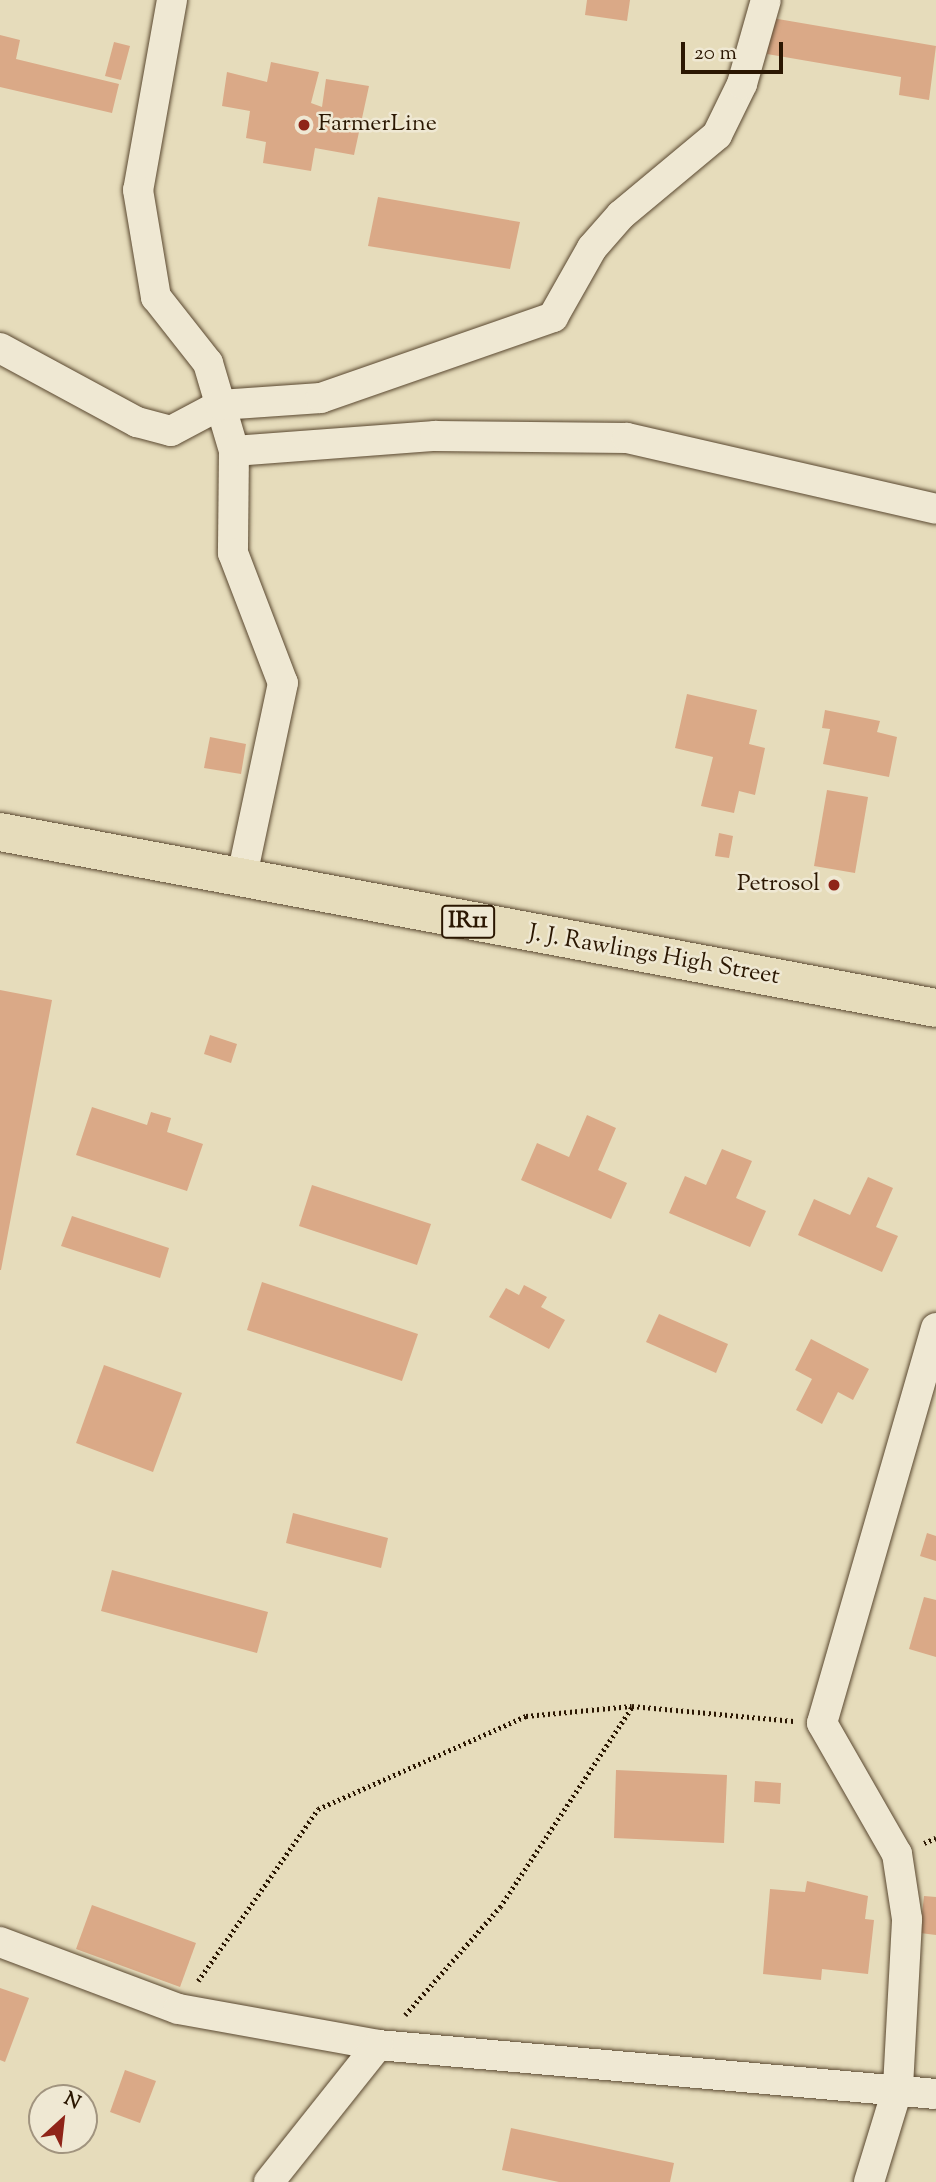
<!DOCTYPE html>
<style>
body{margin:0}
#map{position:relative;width:936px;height:2182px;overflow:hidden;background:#e6dcbb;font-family:"Sorts Mill Goudy",serif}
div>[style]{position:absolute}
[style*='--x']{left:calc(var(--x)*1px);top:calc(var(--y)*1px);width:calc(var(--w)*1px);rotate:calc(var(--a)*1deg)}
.building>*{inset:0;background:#daa987}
.path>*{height:4.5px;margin-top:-2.25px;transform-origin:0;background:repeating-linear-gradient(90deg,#2b1702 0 2px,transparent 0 5.5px)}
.roads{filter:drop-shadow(0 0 2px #5a4830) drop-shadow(0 0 2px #5a4830)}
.street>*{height:30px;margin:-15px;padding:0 15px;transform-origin:15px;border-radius:15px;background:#efe8d3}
.primary>*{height:38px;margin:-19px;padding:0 19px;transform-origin:19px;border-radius:19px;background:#e6dcbb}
.dots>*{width:19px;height:19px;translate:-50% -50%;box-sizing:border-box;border:4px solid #efe8d3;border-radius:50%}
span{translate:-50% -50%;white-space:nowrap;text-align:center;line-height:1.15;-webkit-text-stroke:5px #efe8d3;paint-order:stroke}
.shield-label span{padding:2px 5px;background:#efe8d3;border:2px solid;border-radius:5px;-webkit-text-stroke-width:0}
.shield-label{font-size:23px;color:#2b1702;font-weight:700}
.poi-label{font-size:24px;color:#2b1702}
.left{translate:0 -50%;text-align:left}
.right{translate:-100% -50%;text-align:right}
.street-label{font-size:24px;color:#2b1702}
.north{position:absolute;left:28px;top:2084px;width:70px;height:70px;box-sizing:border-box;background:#efe8d3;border:2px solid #a1947f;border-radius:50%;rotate:27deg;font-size:19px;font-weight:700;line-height:28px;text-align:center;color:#2b1702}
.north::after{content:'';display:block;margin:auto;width:24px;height:32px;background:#8f2418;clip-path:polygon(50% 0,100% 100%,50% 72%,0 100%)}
.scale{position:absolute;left:681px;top:42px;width:102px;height:32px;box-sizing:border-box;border:4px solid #2b1702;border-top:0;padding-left:9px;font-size:21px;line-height:24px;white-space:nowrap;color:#2b1702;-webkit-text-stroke:5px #efe8d3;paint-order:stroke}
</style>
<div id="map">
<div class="building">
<i style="clip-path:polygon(587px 0,630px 0,627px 21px,585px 15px)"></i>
<i style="clip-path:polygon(772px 18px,936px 46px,929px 100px,899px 95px,901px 77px,767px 54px)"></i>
<i style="clip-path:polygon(0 35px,20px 40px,16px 59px,119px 84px,112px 113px,0 87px)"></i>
<i style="clip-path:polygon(114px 42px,130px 46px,121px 80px,105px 76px)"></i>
<i style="clip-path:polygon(271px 62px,319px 72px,311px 103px,322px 107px,326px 79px,369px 86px,354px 155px,315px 148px,311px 171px,263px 163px,266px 142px,246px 138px,250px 111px,222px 106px,227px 72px,267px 82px)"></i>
<i style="clip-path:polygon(378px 197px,520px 222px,510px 269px,368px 246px)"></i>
<i style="clip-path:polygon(687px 694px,757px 710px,749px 744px,765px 748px,755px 795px,739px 791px,734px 813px,701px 806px,713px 757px,675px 748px)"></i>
<i style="clip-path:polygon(825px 710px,880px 721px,877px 732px,897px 737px,889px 777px,823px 764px,830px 729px,822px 728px)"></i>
<i style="clip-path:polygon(210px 737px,246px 744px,241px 774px,204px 768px)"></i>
<i style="clip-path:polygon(827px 790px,868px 797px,855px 873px,814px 866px)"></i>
<i style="clip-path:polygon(719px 833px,733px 836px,729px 858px,715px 856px)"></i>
<i style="clip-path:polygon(0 990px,52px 1000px,1px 1270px,0 1270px)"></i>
<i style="clip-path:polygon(210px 1035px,237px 1044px,231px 1063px,204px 1054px)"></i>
<i style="clip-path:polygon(92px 1107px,147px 1125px,151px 1112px,171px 1118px,167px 1132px,203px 1144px,187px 1191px,76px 1155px)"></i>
<i style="clip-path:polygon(587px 1115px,616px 1128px,598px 1170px,627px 1183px,611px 1219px,521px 1180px,537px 1143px,569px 1157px)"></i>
<i style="clip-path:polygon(722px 1149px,752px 1161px,736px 1198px,766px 1211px,750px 1247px,669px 1213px,685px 1176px,706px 1185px)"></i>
<i style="clip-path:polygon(868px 1177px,893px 1188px,876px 1227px,898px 1236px,882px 1272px,798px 1235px,814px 1199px,850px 1215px)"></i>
<i style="clip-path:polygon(312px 1185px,431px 1224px,417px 1265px,299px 1226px)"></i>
<i style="clip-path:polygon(72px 1216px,169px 1248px,160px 1278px,61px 1246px)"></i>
<i style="clip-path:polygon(262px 1282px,418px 1334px,402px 1381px,247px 1330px)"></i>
<i style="clip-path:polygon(524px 1285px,547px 1297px,541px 1307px,565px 1320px,549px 1349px,489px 1317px,506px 1288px,519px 1295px)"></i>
<i style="clip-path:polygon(659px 1314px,728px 1344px,716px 1373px,646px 1342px)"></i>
<i style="clip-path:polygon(811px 1339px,869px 1369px,853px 1400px,838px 1392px,822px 1424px,796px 1410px,812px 1379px,795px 1370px)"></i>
<i style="clip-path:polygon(104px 1365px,182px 1393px,153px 1472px,76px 1443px)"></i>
<i style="clip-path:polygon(293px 1513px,388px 1538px,381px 1568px,286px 1543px)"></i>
<i style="clip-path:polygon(927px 1533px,936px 1536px,936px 1561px,920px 1556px)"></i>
<i style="clip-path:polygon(112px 1570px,268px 1612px,257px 1653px,101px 1611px)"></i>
<i style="clip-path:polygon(924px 1597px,936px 1600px,936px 1657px,909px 1649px)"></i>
<i style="clip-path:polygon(616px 1770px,727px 1775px,724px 1843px,614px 1838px)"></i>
<i style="clip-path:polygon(755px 1781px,781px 1783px,780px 1804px,754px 1802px)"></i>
<i style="clip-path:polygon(807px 1881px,868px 1896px,865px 1919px,874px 1920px,868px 1974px,822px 1969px,821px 1980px,763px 1974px,770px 1889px,805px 1892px)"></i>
<i style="clip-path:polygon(924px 1896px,936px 1897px,936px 1935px,920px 1933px)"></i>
<i style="clip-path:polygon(92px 1905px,196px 1943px,180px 1987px,76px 1949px)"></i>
<i style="clip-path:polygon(0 1988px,29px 1998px,5px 2062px,0 2060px)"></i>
<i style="clip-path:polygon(125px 2070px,156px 2081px,140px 2123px,110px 2112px)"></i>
<i style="clip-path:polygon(511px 2128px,674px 2163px,670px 2182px,559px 2182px,502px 2170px)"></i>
</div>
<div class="path">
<i style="--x:924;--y:1843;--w:13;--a:-23"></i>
<i style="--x:198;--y:1981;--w:210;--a:-55.1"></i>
<i style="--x:318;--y:1809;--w:228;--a:-24.1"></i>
<i style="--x:526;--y:1716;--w:106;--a:-5.4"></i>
<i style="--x:632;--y:1706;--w:162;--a:5.3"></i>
<i style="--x:405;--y:2015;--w:144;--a:-48.7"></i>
<i style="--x:500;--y:1907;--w:240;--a:-56.6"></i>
</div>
<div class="roads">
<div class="street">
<i style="--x:172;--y:0;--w:193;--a:100.1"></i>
<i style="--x:138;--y:190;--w:109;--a:80.5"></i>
<i style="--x:156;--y:297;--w:84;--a:51.8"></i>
<i style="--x:208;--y:363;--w:92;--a:73.5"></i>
<i style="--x:234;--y:451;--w:102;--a:90.6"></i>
<i style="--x:233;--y:553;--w:139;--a:69"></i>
<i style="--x:283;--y:683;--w:201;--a:102"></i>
<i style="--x:0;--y:348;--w:156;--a:28.4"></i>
<i style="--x:137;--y:422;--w:35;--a:15"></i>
<i style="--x:171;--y:431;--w:55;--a:-28"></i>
<i style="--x:220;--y:405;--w:101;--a:-4"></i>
<i style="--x:321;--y:398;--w:246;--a:-19.2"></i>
<i style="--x:553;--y:317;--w:79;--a:-60.5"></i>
<i style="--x:592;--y:248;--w:44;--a:-48.7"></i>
<i style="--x:621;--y:215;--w:125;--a:-39.8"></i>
<i style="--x:717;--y:135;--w:57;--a:-63.9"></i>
<i style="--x:742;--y:84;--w:87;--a:-74.1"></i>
<i style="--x:234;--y:451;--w:202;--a:-4.3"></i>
<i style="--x:435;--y:436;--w:192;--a:0.6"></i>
<i style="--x:627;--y:438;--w:317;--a:12.9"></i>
<i style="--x:0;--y:1942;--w:190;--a:20.6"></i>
<i style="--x:178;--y:2009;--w:203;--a:10.2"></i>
<i style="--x:378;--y:2045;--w:560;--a:5.02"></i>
<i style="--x:269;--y:2182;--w:175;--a:-51.5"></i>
<i style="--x:869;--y:2182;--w:99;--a:-73"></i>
<i style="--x:898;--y:2087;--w:168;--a:-86.9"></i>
<i style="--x:907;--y:1919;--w:66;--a:-98.7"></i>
<i style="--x:897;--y:1854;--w:151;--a:-119.8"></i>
<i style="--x:822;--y:1723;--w:411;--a:-73.9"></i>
</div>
<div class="primary">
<i style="--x:0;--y:832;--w:952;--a:10.65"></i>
</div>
</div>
<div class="dots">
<i style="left:304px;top:125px;background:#8f2418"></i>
<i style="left:834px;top:885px;background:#8f2418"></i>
</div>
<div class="shield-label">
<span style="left:468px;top:922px">IR11</span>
</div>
<div class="poi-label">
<span class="left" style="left:318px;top:125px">FarmerLine</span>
<span class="right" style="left:820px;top:885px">Petrosol</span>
</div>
<div class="street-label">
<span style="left:654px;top:956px;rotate:10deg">J. J. Rawlings High Street</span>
</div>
<div class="north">N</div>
<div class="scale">20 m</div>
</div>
